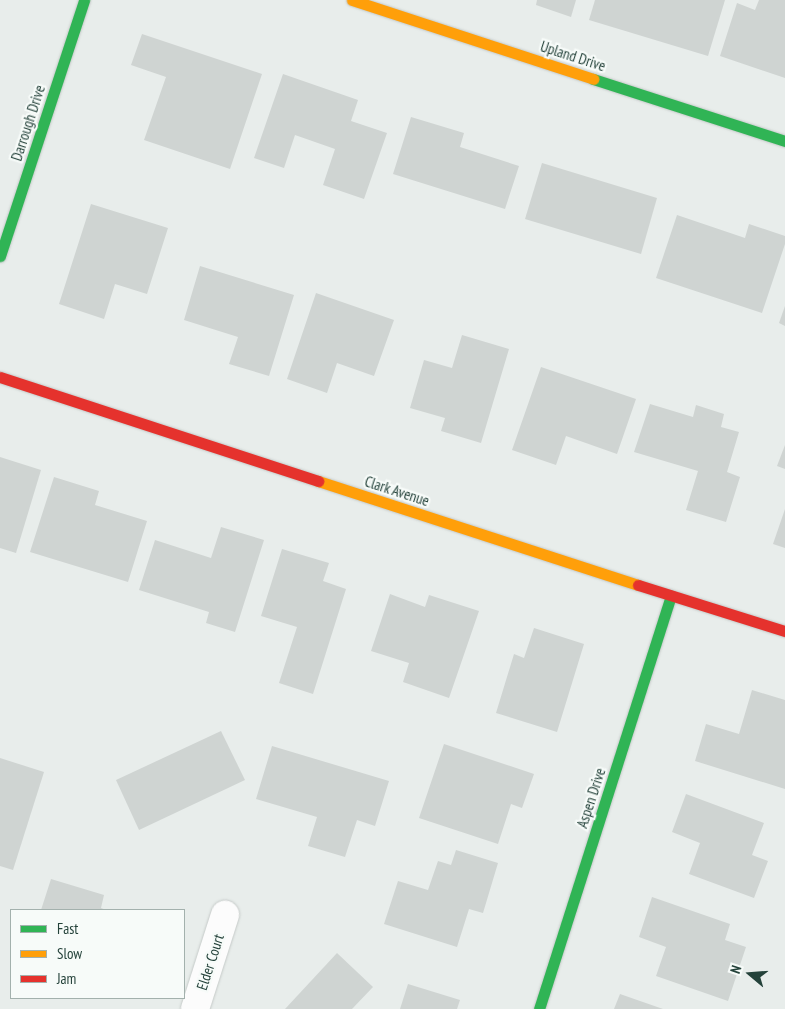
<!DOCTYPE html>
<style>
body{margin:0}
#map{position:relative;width:785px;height:1009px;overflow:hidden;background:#e8edeb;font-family:"PT Sans Narrow",sans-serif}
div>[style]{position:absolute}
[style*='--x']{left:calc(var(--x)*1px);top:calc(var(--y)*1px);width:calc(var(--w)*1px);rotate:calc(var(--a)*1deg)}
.building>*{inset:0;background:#cfd4d2}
.roads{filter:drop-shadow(0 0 1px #c5cac8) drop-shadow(0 0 1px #c5cac8)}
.street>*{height:28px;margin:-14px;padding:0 14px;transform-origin:14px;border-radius:14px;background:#fcfcfc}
.fast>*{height:11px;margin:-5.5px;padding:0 5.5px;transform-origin:5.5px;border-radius:5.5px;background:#30b455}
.slow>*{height:11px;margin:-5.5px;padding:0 5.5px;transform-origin:5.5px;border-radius:5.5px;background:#ff9f0a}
.jam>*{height:11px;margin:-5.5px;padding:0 5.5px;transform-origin:5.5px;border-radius:5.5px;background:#e5322d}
span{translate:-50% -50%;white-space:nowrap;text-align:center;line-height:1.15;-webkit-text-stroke:4.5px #f7fbf9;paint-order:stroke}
.street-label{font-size:15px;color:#24423a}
.legend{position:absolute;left:10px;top:909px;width:175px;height:90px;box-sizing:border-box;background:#f7fbf9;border:1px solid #a3b1ad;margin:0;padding:6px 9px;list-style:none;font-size:15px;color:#24423a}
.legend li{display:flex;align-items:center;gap:10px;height:25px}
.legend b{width:25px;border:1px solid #a3b1ad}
.north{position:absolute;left:725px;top:949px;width:50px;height:50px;-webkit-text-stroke:4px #f7fbf9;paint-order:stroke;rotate:288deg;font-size:14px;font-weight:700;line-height:20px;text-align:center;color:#24423a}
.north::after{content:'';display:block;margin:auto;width:18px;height:22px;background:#24423a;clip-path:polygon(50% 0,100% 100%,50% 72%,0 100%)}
</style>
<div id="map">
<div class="building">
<i style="clip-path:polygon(537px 0,576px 0,571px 17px,536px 5px)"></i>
<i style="clip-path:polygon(595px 0,725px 0,708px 56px,589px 20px)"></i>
<i style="clip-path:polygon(759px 0,785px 0,785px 78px,720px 56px,737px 3px,755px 10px)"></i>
<i style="clip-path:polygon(142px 34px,262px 74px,230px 169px,144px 140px,166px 77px,131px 65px)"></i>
<i style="clip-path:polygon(283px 74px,358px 100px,351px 121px,387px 133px,364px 199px,323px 185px,335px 149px,295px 135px,284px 168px,254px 158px)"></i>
<i style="clip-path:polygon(411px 117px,464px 133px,460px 147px,519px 166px,505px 209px,393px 174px)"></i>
<i style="clip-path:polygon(542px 163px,657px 198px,641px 254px,525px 219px)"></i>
<i style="clip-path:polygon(91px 204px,168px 228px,147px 294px,115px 284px,104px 319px,59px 304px)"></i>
<i style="clip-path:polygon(677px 215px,745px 238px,749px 224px,785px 236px,785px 244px,762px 313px,656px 278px)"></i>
<i style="clip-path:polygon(200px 266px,294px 295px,269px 376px,229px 364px,238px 337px,184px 320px)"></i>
<i style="clip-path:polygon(316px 293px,394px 320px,374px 376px,337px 363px,327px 393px,287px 379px)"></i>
<i style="clip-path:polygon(785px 306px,785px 326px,779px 323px)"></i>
<i style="clip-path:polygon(462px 335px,509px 349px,481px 443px,441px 431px,445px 418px,410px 408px,424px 360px,452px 368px)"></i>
<i style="clip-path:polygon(541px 367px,636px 399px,617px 454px,566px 436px,556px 465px,512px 450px)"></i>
<i style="clip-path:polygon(650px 404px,693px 417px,696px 405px,724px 414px,721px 427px,739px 432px,727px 472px,740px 477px,726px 522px,686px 510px,698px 471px,634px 452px)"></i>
<i style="clip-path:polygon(785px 445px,785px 469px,777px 466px)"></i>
<i style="clip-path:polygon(0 457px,41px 470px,16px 553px,0 548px)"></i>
<i style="clip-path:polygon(54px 477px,99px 491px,95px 505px,147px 521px,128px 582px,30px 552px)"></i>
<i style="clip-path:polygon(785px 509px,785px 548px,773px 544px)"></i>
<i style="clip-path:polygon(221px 527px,264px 540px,235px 632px,206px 623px,209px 612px,139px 590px,155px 540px,211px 558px)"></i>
<i style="clip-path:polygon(282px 549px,329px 563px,323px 581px,346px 589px,313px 694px,279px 683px,297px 627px,261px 616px)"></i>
<i style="clip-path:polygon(390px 594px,425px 607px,429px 595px,479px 611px,449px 698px,403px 682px,409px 663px,371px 651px)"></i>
<i style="clip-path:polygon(534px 628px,584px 644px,557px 732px,496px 713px,514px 654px,524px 658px)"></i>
<i style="clip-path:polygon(752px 690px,785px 700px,785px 789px,695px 761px,706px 724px,739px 734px)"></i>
<i style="clip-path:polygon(221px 731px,245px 780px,139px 830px,116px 780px)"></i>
<i style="clip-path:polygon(444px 744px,534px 774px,522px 808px,511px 804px,498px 844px,419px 818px)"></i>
<i style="clip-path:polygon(272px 746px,389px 781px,375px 826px,357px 820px,345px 857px,308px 846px,317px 817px,256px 799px)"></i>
<i style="clip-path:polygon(0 758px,44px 772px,13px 870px,0 866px)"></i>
<i style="clip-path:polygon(686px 794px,764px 823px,752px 855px,768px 861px,754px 898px,689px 874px,700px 843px,672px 832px)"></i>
<i style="clip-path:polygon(456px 850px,498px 863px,483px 913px,469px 909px,457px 947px,384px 924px,398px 881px,428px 890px,438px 861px,451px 865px)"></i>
<i style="clip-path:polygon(51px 879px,104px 895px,101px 908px,106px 910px,41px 910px)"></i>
<i style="clip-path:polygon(652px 897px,730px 924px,725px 940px,746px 947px,728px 1001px,656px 976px,666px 947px,639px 937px)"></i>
<i style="clip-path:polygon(337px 953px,373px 987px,352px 1009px,285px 1009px)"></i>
<i style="clip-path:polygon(408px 984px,460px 1000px,457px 1009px,400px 1009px)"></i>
<i style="clip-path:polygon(620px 994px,663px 1009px,614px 1009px)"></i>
</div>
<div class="roads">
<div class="street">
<i style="--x:195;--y:1009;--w:99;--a:-72.3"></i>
</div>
<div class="fast">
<i style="--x:593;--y:79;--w:202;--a:17.9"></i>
<i style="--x:0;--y:256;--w:269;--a:-71.8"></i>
<i style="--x:539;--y:1009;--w:434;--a:-72.3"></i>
</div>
<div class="slow">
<i style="--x:352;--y:0;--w:254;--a:18.1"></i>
<i style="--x:318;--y:481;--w:336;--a:18"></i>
</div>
<div class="jam">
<i style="--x:0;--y:377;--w:335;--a:18.1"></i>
<i style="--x:638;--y:585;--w:154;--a:17.4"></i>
</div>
</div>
<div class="street-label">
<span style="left:573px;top:56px;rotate:18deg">Upland Drive</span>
<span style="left:28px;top:123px;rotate:-72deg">Darrough Drive</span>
<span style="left:397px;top:491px;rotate:18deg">Clark Avenue</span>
<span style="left:591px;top:798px;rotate:-72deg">Aspen Drive</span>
<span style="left:210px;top:962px;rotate:-72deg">Elder Court</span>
</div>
<ul class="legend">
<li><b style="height:6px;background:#30b455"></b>Fast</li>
<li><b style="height:6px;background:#ff9f0a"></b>Slow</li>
<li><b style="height:6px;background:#e5322d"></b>Jam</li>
</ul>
<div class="north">N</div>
</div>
